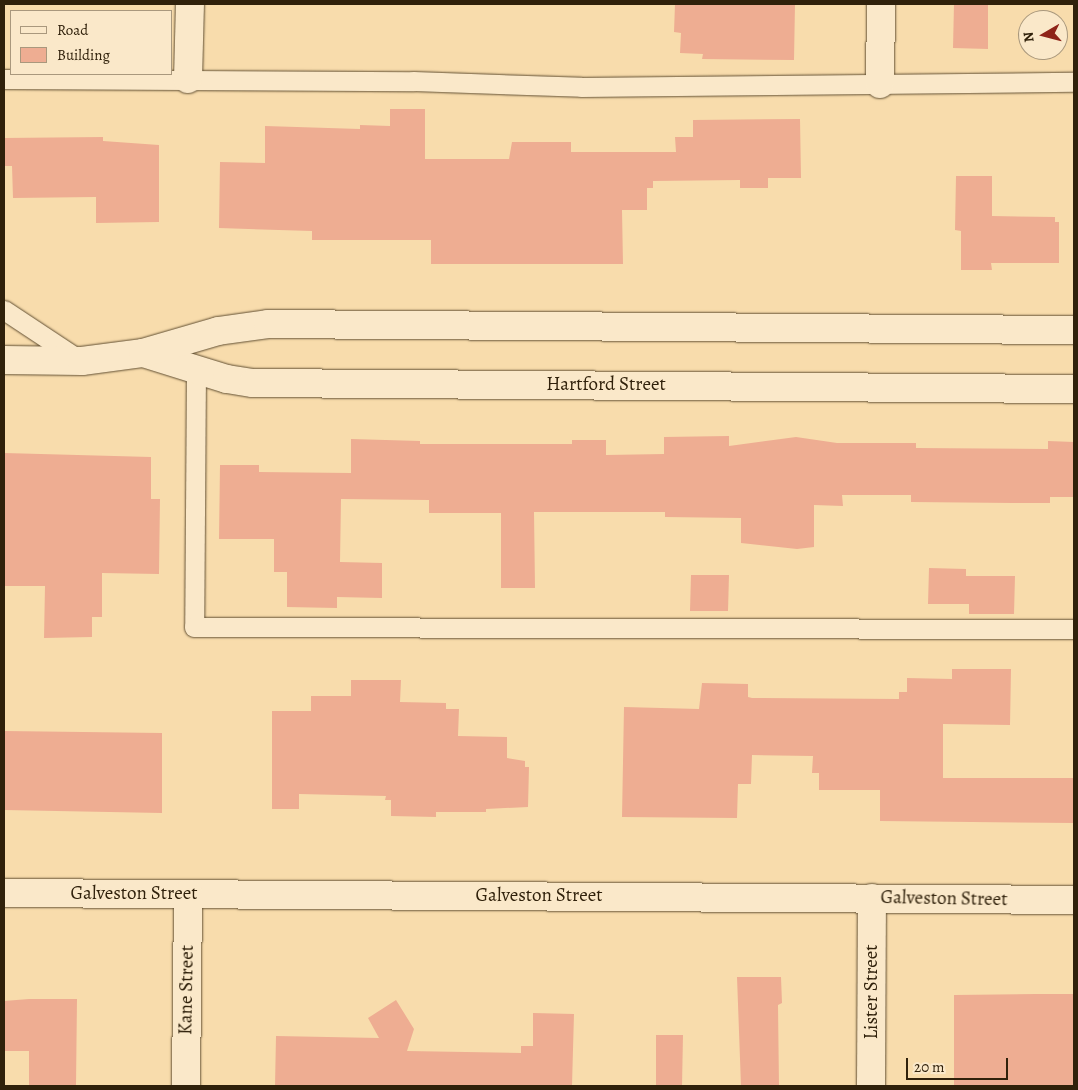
<!DOCTYPE html>
<style>
body{margin:0}
#map{position:relative;width:1078px;height:1090px;overflow:hidden;background:#f8dcac;font-family:Alegreya,serif}
div>[style]{position:absolute}
[style*='--x']{left:calc(var(--x)*1px);top:calc(var(--y)*1px);width:calc(var(--w)*1px);rotate:calc(var(--a)*1deg)}
.building>*{inset:0;background:#eead92}
.roads{filter:drop-shadow(0 0 1px #625033) drop-shadow(0 0 1px #625033)}
.service>*{height:19px;margin:-9.5px;padding:0 9.5px;transform-origin:9.5px;border-radius:9.5px;background:#fae8c9}
.minor>*{height:28px;margin:-14px;padding:0 14px;transform-origin:14px;border-radius:14px;background:#fae8c9}
span{translate:-50% -50%;white-space:nowrap;text-align:center;line-height:1.15;-webkit-text-stroke:4px #fae8c9;paint-order:stroke}
.street-label{font-size:19px;color:#30210b}
.frame{position:absolute;inset:0;border:5px solid #30210b;pointer-events:none}
.legend{position:absolute;left:10px;top:10px;width:162px;height:65px;box-sizing:border-box;background:#fae8c9;border:1px solid #a9987d;margin:0;padding:6px 9px;list-style:none;font-size:15px;color:#30210b}
.legend li{display:flex;align-items:center;gap:10px;height:25px}
.legend b{width:25px;border:1px solid #a9987d}
.north{position:absolute;left:1018px;top:10px;width:50px;height:50px;box-sizing:border-box;background:#fae8c9;border:1px solid #a9987d;border-radius:50%;rotate:262deg;font-size:14px;font-weight:700;line-height:20px;text-align:center;color:#30210b}
.north::after{content:'';display:block;margin:auto;width:18px;height:22px;background:#8f2418;clip-path:polygon(50% 0,100% 100%,50% 72%,0 100%)}
.scale{position:absolute;left:906px;top:1058px;width:102px;height:22px;box-sizing:border-box;border:2px solid #30210b;border-top:0;padding-left:6px;font-size:15px;line-height:18px;white-space:nowrap;color:#30210b;-webkit-text-stroke:4px #fae8c9;paint-order:stroke}
</style>
<div id="map">
<div class="building">
<i style="clip-path:polygon(675px 4px,795px 4px,794px 60px,702px 59px,703px 54px,680px 53px,681px 33px,674px 32px)"></i>
<i style="clip-path:polygon(954px 4px,988px 4px,988px 49px,953px 48px)"></i>
<i style="clip-path:polygon(390px 109px,425px 109px,425px 159px,509px 159px,512px 142px,571px 142px,571px 152px,676px 152px,675px 137px,693px 137px,693px 120px,800px 119px,801px 178px,768px 178px,768px 188px,740px 188px,740px 180px,653px 181px,653px 188px,647px 188px,647px 210px,622px 210px,623px 264px,431px 264px,431px 240px,312px 240px,312px 231px,219px 228px,220px 162px,265px 163px,265px 126px,360px 129px,360px 125px,390px 126px)"></i>
<i style="clip-path:polygon(103px 137px,103px 141px,159px 145px,159px 222px,96px 223px,96px 197px,13px 198px,12px 166px,4px 166px,4px 138px)"></i>
<i style="clip-path:polygon(956px 176px,992px 176px,992px 216px,1055px 217px,1055px 222px,1059px 222px,1059px 263px,991px 263px,992px 270px,961px 270px,961px 231px,955px 230px)"></i>
<i style="clip-path:polygon(729px 436px,729px 446px,796px 437px,837px 443px,916px 443px,916px 448px,1048px 449px,1048px 441px,1074px 442px,1074px 497px,1050px 497px,1050px 503px,1013px 503px,911px 502px,911px 495px,842px 495px,843px 506px,814px 505px,814px 547px,797px 549px,741px 543px,741px 518px,665px 517px,665px 512px,534px 512px,535px 588px,501px 588px,501px 513px,429px 513px,429px 500px,341px 499px,340px 562px,382px 563px,382px 598px,337px 597px,337px 608px,287px 607px,287px 572px,274px 572px,274px 539px,219px 539px,220px 465px,259px 465px,259px 472px,351px 473px,351px 439px,420px 441px,420px 444px,572px 444px,572px 440px,606px 440px,606px 455px,664px 454px,664px 437px)"></i>
<i style="clip-path:polygon(4px 453px,151px 457px,151px 499px,160px 499px,159px 574px,102px 573px,102px 617px,92px 617px,92px 637px,44px 638px,45px 586px,4px 586px)"></i>
<i style="clip-path:polygon(929px 568px,966px 569px,966px 576px,1015px 576px,1014px 614px,969px 614px,969px 604px,928px 604px)"></i>
<i style="clip-path:polygon(691px 575px,729px 575px,728px 611px,690px 611px)"></i>
<i style="clip-path:polygon(952px 669px,1011px 669px,1010px 725px,943px 724px,943px 778px,1074px 778px,1074px 823px,880px 821px,880px 790px,819px 790px,819px 773px,812px 773px,813px 756px,752px 755px,751px 784px,738px 784px,737px 818px,622px 817px,624px 707px,699px 709px,702px 683px,748px 684px,748px 697px,752px 698px,899px 699px,899px 692px,907px 692px,907px 678px,952px 679px)"></i>
<i style="clip-path:polygon(351px 680px,401px 680px,400px 702px,446px 703px,446px 709px,459px 709px,458px 736px,507px 737px,507px 758px,525px 761px,525px 767px,529px 767px,528px 807px,486px 809px,486px 812px,436px 812px,436px 817px,391px 816px,391px 800px,385px 800px,386px 796px,299px 794px,299px 809px,272px 809px,272px 711px,311px 711px,311px 696px,351px 696px)"></i>
<i style="clip-path:polygon(4px 731px,162px 733px,162px 813px,4px 810px)"></i>
<i style="clip-path:polygon(737px 977px,781px 977px,782px 1003px,778px 1005px,779px 1086px,741px 1086px)"></i>
<i style="clip-path:polygon(1036px 994px,1074px 994px,1074px 1086px,954px 1086px,954px 995px)"></i>
<i style="clip-path:polygon(29px 999px,77px 999px,76px 1086px,29px 1086px,29px 1051px,4px 1051px,4px 1001px)"></i>
<i style="clip-path:polygon(396px 1000px,414px 1029px,407px 1051px,521px 1053px,521px 1046px,533px 1046px,533px 1013px,574px 1014px,572px 1086px,275px 1086px,276px 1036px,379px 1038px,368px 1018px)"></i>
<i style="clip-path:polygon(656px 1035px,683px 1035px,682px 1086px,656px 1086px)"></i>
</div>
<div class="roads">
<div class="service">
<i style="--x:4;--y:79;--w:409;--a:0.3"></i>
<i style="--x:413;--y:81;--w:168;--a:2"></i>
<i style="--x:581;--y:87;--w:493;--a:-0.6"></i>
<i style="--x:4;--y:310;--w:92;--a:33.5"></i>
<i style="--x:196;--y:370;--w:257;--a:90.4"></i>
<i style="--x:194;--y:627;--w:880;--a:0.13"></i>
</div>
<div class="minor">
<i style="--x:188;--y:79;--w:75;--a:-88.5"></i>
<i style="--x:880;--y:84;--w:80;--a:-89.3"></i>
<i style="--x:143;--y:353;--w:88;--a:17.2"></i>
<i style="--x:227;--y:379;--w:26;--a:9"></i>
<i style="--x:253;--y:383;--w:821;--a:0.42"></i>
<i style="--x:4;--y:360;--w:78;--a:0.7"></i>
<i style="--x:82;--y:361;--w:62;--a:-7.5"></i>
<i style="--x:143;--y:353;--w:78;--a:-16.3"></i>
<i style="--x:218;--y:331;--w:50;--a:-8"></i>
<i style="--x:268;--y:324;--w:806;--a:0.43"></i>
<i style="--x:4;--y:893;--w:1070;--a:0.37"></i>
<i style="--x:186;--y:1086;--w:192;--a:-89.4"></i>
<i style="--x:871;--y:1086;--w:188;--a:-89.7"></i>
</div>
</div>
<div class="street-label">
<span style="left:606px;top:385px">Hartford Street</span>
<span style="left:134px;top:894px">Galveston Street</span>
<span style="left:539px;top:896px">Galveston Street</span>
<span style="left:944px;top:899px;rotate:1deg">Galveston Street</span>
<span style="left:187px;top:990px;rotate:-89deg">Kane Street</span>
<span style="left:872px;top:992px;rotate:-90deg">Lister Street</span>
</div>
<div class="frame"></div>
<ul class="legend">
<li><b style="height:6px;background:#fae8c9"></b>Road</li>
<li><b style="height:14px;background:#eead92"></b>Building</li>
</ul>
<div class="north">N</div>
<div class="scale">20 m</div>
</div>
